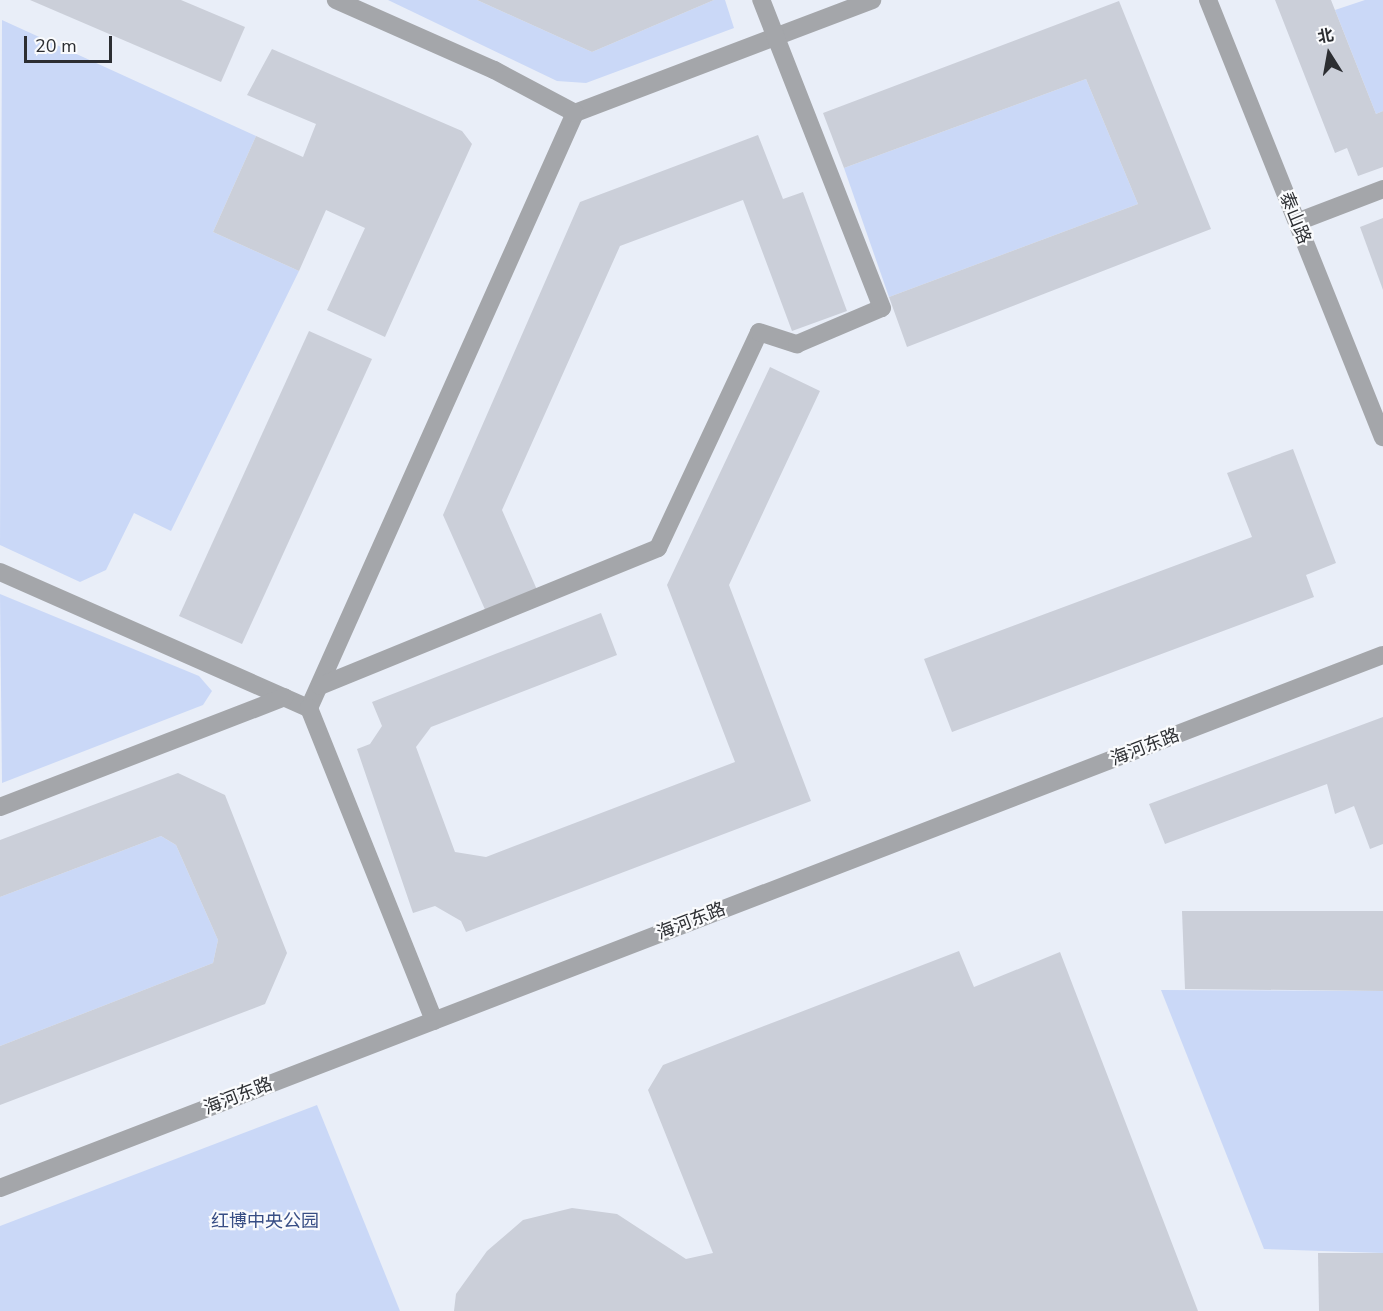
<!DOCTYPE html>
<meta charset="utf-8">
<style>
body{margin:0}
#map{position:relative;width:1383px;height:1311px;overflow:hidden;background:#e9eef8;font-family:"Nunito Sans","Noto Sans SC",sans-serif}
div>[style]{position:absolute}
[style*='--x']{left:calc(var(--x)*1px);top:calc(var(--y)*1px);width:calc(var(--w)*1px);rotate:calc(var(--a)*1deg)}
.green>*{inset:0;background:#cad8f7}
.building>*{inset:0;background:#cbcfd9}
.minor>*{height:18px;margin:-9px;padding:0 9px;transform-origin:9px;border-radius:9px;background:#a4a6aa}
span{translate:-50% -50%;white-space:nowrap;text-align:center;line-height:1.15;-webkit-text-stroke:4.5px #fafbfd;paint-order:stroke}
.street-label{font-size:18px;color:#2c2e32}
.park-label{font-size:18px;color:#384e85}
.north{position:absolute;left:1299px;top:24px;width:60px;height:60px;-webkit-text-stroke:4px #fafbfd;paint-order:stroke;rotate:349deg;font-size:16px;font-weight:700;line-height:24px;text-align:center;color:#2c2e32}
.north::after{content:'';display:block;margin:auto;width:21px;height:27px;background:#2c2e32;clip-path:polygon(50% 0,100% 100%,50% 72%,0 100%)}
.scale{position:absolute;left:24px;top:36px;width:88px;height:27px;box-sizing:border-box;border:3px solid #2c2e32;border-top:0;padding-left:8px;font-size:18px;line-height:21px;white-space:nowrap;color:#2c2e32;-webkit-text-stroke:4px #fafbfd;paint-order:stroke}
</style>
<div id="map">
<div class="green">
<i style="clip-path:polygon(388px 0,477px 0,592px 52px,714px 0,725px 0,734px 28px,586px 83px,557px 81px)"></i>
<i style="clip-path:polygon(1365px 0,1383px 0,1383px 111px,1376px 114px,1335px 10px)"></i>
<i style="clip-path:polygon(2px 20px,256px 136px,213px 232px,299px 271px,171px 531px,134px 513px,106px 570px,80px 582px,0 545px)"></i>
<i style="clip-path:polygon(1086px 79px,1138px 204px,889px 297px,844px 168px)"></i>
<i style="clip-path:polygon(0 594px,199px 676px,212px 691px,203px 705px,2px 783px)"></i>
<i style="clip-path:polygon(161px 836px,176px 845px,218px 940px,213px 963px,0 1046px,0 897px)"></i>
<i style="clip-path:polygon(1161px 990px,1383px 991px,1383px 1253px,1264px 1249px)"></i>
<i style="clip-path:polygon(317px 1105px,400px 1311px,0 1311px,0 1226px)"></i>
</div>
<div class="building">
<i style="clip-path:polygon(30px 0,181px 0,245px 27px,221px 82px)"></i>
<i style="clip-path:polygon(477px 0,714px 0,592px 52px)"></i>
<i style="clip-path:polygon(1275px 0,1331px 0,1376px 114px,1383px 111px,1383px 167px,1358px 176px,1347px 148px,1335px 153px)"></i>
<i style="clip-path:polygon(1119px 1px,1211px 229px,907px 347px,889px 297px,1138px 204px,1086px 79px,844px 168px,823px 113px)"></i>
<i style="clip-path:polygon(272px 49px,462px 131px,472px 144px,385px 337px,327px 310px,365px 228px,326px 210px,299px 271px,213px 232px,256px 136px,303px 157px,316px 124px,247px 95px)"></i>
<i style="clip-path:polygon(758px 135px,783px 199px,803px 192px,847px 311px,792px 331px,743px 200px,620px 246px,502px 510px,538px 592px,487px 614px,443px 515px,580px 202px)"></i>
<i style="clip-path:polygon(1383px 218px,1383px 290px,1360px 227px)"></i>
<i style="clip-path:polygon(309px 331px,372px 359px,242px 644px,179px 616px)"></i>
<i style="clip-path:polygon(770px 367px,820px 391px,729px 585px,811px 801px,466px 932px,461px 921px,435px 906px,413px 913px,357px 749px,370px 744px,382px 726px,372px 702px,601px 613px,617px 655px,431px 727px,416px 747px,455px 852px,486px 857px,735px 762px,667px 585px)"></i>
<i style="clip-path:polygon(1293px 449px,1336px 563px,1306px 575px,1314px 597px,952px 732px,924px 659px,1252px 537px,1227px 473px)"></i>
<i style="clip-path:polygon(1383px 717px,1383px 844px,1370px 849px,1354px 806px,1335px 814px,1327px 784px,1165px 844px,1149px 804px)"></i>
<i style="clip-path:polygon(178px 773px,225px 795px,287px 953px,265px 1004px,0 1105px,0 1046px,213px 963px,218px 940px,176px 845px,161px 836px,0 897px,0 840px)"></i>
<i style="clip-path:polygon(1182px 911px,1383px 911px,1383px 991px,1185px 989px)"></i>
<i style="clip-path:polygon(959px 951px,974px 987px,1060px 952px,1198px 1311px,454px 1311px,456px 1294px,487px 1251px,523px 1220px,572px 1208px,617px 1214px,686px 1259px,713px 1253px,648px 1090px,663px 1065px)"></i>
<i style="clip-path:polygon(1318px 1253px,1383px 1253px,1383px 1311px,1319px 1311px)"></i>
</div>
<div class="minor">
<i style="--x:1208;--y:0;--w:471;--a:68.2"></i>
<i style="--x:575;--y:113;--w:318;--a:-20.8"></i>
<i style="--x:1297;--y:222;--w:92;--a:-21"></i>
<i style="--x:0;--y:572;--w:338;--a:23.8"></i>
<i style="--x:309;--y:708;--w:652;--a:-65.91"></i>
<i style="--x:575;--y:113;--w:92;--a:-152"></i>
<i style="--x:494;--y:70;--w:173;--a:-156.1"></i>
<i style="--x:320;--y:686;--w:365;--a:-22.2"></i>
<i style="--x:658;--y:548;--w:238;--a:-64.9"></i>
<i style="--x:759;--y:332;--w:40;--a:18"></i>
<i style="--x:797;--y:344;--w:92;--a:-23"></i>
<i style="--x:882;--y:308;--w:331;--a:-111.4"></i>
<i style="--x:309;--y:708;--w:337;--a:68.2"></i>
<i style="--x:0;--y:807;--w:305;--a:-21.1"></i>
<i style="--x:0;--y:1188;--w:1482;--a:-21.08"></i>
</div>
<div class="street-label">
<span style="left:1295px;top:218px;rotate:68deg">泰山路</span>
<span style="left:1145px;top:747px;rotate:-21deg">海河东路</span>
<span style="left:691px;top:921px;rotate:-21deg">海河东路</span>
<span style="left:238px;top:1096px;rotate:-21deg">海河东路</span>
</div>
<div class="park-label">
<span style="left:265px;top:1221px">红博中央公园</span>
</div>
<div class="north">北</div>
<div class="scale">20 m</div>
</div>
